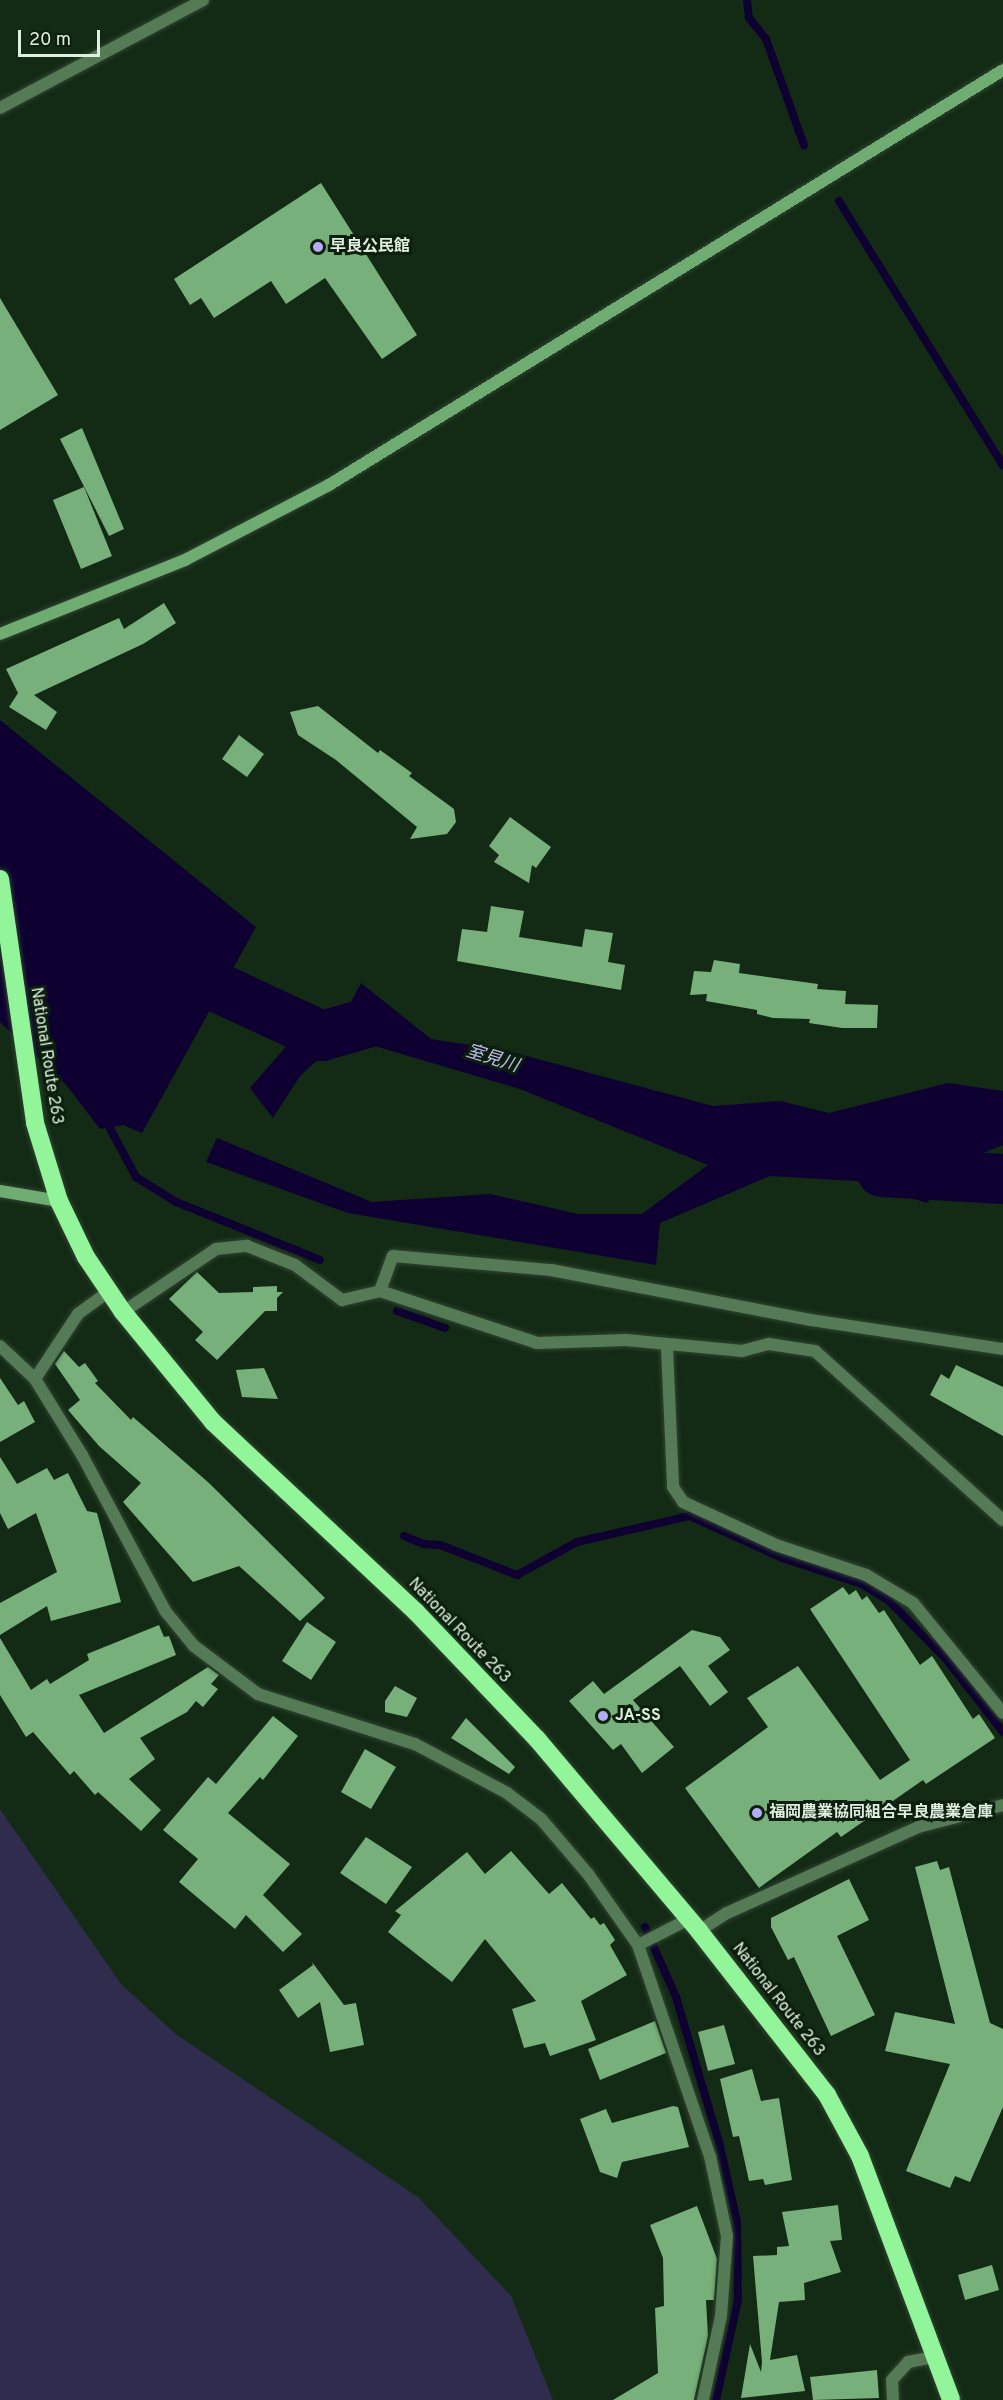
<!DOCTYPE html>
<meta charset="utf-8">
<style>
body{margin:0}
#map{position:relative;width:1003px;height:2400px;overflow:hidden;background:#132a15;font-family:Overpass,"Noto Sans JP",sans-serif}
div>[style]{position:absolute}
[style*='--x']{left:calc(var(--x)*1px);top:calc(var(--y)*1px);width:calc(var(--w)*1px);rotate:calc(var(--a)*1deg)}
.green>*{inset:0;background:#2f2c4d}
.water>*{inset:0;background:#0e0031}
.stream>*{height:8px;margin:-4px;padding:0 4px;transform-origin:4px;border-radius:4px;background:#0e0031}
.river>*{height:50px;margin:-25px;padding:0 25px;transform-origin:25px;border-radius:25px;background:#0e0031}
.building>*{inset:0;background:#78b07b}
.roads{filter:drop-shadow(0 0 2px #304531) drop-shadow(0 0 2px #304531)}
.street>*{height:12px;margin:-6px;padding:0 6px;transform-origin:6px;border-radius:6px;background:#547a56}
.secondary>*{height:12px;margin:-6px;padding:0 6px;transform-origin:6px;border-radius:6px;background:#6eac71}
.highway>*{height:18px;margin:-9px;padding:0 9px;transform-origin:9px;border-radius:9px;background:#93f599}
.dots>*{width:16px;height:16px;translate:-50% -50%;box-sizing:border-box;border:3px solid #0a200c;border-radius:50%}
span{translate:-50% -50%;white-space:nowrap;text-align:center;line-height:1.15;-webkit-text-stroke:6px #0a200c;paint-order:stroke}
.poi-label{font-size:16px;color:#e0eee0;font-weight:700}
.left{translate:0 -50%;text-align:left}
.street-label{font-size:16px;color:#e0eee0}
.water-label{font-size:18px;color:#bfbbf1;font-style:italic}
.scale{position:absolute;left:18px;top:30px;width:82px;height:27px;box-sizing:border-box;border:3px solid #e0eee0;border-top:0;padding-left:8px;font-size:18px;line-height:21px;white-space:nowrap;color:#e0eee0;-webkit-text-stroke:4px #0a200c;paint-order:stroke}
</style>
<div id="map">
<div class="green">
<i style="clip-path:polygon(0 1809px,121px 1984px,177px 2035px,418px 2197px,511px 2296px,553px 2400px,0 2400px)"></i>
</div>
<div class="water">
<i style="clip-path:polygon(0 720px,256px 927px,142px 1133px,123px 1125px,100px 1129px,67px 1086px,0 1022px)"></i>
<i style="clip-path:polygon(361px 983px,431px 1039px,508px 1051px,713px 1106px,780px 1101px,829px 1113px,948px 1083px,1003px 1091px,1003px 1145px,957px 1163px,927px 1203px,857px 1181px,770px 1176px,660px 1223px,656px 1265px,348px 1213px,206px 1162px,217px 1138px,372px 1202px,490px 1194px,578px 1214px,642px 1214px,708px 1165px,520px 1089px,361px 1042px,333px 1046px,300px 1076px,273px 1118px,250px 1088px,315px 1013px,343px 1017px)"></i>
</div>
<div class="stream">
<i style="--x:747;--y:0;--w:18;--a:84"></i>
<i style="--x:749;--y:18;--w:27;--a:51"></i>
<i style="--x:766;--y:39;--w:113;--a:70.3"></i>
<i style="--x:839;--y:201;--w:311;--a:58.2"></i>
<i style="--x:105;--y:1119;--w:66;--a:61.9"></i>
<i style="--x:136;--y:1177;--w:47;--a:32"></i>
<i style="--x:176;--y:1202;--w:155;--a:21.9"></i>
<i style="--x:397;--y:1311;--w:51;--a:19.5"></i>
<i style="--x:404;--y:1536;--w:22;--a:22"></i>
<i style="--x:424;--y:1544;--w:16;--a:4"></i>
<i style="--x:440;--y:1545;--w:83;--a:21.3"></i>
<i style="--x:517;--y:1575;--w:68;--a:-28.8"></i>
<i style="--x:577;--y:1542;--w:116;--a:-13"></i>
<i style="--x:690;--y:1516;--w:101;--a:24.5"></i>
<i style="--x:782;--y:1558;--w:84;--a:18"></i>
<i style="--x:862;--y:1584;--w:31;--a:32"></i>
<i style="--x:888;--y:1600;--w:83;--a:45.5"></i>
<i style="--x:946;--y:1659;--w:93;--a:52"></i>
<i style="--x:645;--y:1927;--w:77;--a:66.1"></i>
<i style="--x:676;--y:1997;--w:151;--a:73.5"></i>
<i style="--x:719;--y:2142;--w:82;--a:77.3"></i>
<i style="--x:737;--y:2222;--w:78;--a:89.3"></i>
<i style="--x:738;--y:2300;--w:102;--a:102.4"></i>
</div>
<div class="river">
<i style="--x:160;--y:961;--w:179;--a:24.8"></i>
<i style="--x:322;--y:1036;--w:47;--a:-16.1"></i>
<i style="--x:882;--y:1172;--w:121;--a:3.3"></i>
</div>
<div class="building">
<i style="clip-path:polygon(321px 183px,417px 335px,382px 359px,325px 278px,286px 304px,271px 281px,214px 318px,201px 298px,190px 305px,174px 279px)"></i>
<i style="clip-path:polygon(0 298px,58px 395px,0 430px)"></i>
<i style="clip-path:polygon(82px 428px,124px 529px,109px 536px,60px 439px)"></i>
<i style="clip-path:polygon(84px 487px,112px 556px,81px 569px,53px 500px)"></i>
<i style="clip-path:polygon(164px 603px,176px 623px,143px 644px,34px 695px,57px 712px,46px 730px,9px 707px,18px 693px,6px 669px,119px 618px,124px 629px)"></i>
<i style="clip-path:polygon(318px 706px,378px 753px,380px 750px,412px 773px,409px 776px,454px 809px,456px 822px,447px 834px,410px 839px,417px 827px,336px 760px,298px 735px,290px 712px)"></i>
<i style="clip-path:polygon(239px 735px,264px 754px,247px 777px,222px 759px)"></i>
<i style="clip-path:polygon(510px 817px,551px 847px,536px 868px,532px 865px,529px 883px,494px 862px,499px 855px,489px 846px)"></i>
<i style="clip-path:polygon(491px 906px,524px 911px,519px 937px,582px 947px,585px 929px,613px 933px,608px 962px,625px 965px,621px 990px,457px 961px,462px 929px,487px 932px)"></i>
<i style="clip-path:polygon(714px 960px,740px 964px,739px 973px,818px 984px,817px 989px,846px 991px,845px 1004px,878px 1005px,877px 1028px,842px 1028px,809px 1023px,810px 1019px,773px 1018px,757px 1014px,757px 1010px,706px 1001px,707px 994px,690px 995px,694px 971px,711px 972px)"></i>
<i style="clip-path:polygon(197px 1272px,219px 1293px,253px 1292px,253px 1287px,277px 1286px,277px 1292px,283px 1292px,277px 1298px,277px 1311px,265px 1311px,217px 1360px,195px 1340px,203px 1332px,169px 1299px)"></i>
<i style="clip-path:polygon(64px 1351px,79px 1367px,85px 1363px,98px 1381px,95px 1383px,131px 1420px,133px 1417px,209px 1483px,325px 1598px,300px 1621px,239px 1566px,193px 1582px,123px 1502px,141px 1483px,99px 1446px,68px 1410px,80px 1400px,55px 1364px)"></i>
<i style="clip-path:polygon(956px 1365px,1003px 1387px,1003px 1436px,930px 1395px,941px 1374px,949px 1379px)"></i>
<i style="clip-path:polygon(264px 1368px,278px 1399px,242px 1397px,236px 1370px)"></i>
<i style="clip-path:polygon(0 1378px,18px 1405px,24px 1401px,35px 1422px,0 1442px)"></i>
<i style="clip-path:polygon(0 1457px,17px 1484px,47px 1468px,54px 1480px,68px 1473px,87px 1511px,97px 1513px,121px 1602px,51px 1621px,47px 1606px,0 1635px,0 1603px,57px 1572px,36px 1513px,8px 1529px,0 1513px)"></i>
<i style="clip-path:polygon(843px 1587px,849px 1595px,856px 1590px,862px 1600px,867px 1596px,879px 1613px,884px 1610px,920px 1665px,932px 1656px,973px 1719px,979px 1714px,995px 1738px,926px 1784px,923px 1780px,841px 1837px,837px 1832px,759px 1888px,685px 1788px,768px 1727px,747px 1698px,798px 1666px,880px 1780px,910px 1760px,810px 1609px)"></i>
<i style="clip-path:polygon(307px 1622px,336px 1642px,311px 1680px,282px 1661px)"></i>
<i style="clip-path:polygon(159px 1625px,164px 1637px,169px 1636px,176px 1655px,79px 1695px,104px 1733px,208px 1667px,219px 1675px,211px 1684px,218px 1689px,203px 1707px,196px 1701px,187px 1712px,140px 1738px,155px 1759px,129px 1779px,161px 1810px,141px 1831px,98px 1792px,95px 1795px,74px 1771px,70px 1775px,33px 1732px,26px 1737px,0 1695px,0 1638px,31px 1690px,47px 1679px,50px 1684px,89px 1660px,87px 1654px)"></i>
<i style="clip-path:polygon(692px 1630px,720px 1637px,730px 1650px,708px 1666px,728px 1692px,710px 1706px,680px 1666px,633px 1700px,674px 1747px,642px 1773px,621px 1744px,613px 1750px,569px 1701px,593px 1681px,604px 1694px)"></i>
<i style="clip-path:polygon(395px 1686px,417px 1698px,407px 1717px,385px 1712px,385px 1701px)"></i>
<i style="clip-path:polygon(273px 1716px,298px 1736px,263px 1780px,260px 1777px,228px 1813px,290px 1864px,263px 1895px,302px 1934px,283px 1952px,246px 1915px,235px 1929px,179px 1882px,198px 1859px,163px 1830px,208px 1777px,216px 1784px)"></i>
<i style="clip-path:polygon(466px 1718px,515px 1767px,509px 1774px,451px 1738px)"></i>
<i style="clip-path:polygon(365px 1749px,396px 1767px,371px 1809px,341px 1792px)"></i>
<i style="clip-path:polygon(366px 1837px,412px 1867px,386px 1904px,340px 1873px)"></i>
<i style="clip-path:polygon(511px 1851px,549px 1894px,562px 1883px,591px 1919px,594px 1917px,600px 1925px,604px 1923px,615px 1940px,610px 1945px,627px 1975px,581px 2001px,596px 2040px,550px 2056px,545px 2043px,524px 2048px,512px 2009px,536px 2001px,485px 1939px,452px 1982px,388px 1932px,401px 1915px,395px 1911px,467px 1852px,485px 1874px)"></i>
<i style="clip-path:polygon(937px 1861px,940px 1870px,949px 1867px,990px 2023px,1003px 2029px,1003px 2107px,970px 2182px,955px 2176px,950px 2188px,906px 2171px,950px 2064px,885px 2051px,895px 2012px,955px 2024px,915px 1867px)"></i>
<i style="clip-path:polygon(849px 1879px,869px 1920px,837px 1936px,875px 2015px,831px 2036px,794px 1957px,788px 1960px,771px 1927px,771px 1918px)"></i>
<i style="clip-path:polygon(312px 1962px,344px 2005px,356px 2003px,364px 2045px,330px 2052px,320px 2002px,298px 2018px,279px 1990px,313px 1965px)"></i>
<i style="clip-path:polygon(655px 2021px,666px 2053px,600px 2080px,588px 2049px)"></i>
<i style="clip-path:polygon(724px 2025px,735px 2064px,708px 2071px,698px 2032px)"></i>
<i style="clip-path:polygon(752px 2069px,761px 2101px,779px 2098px,792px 2180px,765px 2185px,763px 2179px,749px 2181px,739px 2136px,733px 2137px,720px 2079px)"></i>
<i style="clip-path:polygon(673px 2106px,678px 2107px,689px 2147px,622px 2162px,617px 2178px,600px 2172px,580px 2119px,606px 2109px,612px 2123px)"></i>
<i style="clip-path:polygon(838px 2205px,842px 2240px,830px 2241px,841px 2272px,804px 2283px,805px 2300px,779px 2302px,770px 2360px,797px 2355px,805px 2391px,741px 2398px,750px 2344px,761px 2372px,762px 2362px,753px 2256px,777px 2255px,777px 2247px,789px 2246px,782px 2212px)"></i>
<i style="clip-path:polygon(697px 2206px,717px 2259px,714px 2300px,706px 2300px,708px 2336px,694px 2400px,613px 2400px,658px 2373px,655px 2308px,664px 2306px,663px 2258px,650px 2225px)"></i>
<i style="clip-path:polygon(992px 2265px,999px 2290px,965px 2300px,958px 2275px)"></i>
<i style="clip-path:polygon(877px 2370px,879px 2398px,813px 2400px,810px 2377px)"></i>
</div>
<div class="roads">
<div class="street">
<i style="--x:0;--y:108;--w:230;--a:-28"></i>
<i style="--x:380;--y:1291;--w:37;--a:-70"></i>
<i style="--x:393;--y:1256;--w:159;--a:5.1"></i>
<i style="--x:551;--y:1270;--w:265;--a:10.9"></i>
<i style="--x:811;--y:1320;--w:194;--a:8.6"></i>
<i style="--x:108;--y:1292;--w:37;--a:144"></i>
<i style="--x:78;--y:1314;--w:78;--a:123.5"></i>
<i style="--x:35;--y:1379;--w:89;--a:58.3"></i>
<i style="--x:82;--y:1455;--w:178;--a:61.9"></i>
<i style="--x:166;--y:1612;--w:44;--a:50.5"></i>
<i style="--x:194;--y:1646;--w:80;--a:36.9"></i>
<i style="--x:258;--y:1694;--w:165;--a:17.7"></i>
<i style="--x:415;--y:1744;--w:104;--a:28"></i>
<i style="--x:507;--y:1793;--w:43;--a:37.4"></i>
<i style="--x:541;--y:1819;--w:72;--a:49.5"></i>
<i style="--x:588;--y:1874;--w:87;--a:54.8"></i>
<i style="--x:638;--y:1945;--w:223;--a:71.2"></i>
<i style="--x:710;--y:2156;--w:82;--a:78"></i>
<i style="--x:727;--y:2236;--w:80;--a:94.3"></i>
<i style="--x:721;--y:2316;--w:86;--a:102.1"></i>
<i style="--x:123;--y:1312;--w:112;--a:-34.1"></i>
<i style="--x:216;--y:1249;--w:31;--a:-6"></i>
<i style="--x:247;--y:1246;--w:52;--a:21.6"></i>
<i style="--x:295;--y:1265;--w:59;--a:36.7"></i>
<i style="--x:342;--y:1300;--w:39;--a:-13"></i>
<i style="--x:380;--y:1291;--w:165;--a:18.3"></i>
<i style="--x:537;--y:1343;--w:89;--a:-1.9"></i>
<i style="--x:626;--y:1340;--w:117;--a:5.4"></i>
<i style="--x:742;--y:1351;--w:28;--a:-15"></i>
<i style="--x:769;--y:1344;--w:47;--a:8.7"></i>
<i style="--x:815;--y:1351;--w:253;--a:42"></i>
<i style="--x:0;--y:1346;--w:48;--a:43.3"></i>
<i style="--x:667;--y:1347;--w:140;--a:87.5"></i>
<i style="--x:673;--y:1487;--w:18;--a:56"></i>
<i style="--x:683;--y:1502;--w:102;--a:24.8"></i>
<i style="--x:776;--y:1545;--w:95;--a:18.4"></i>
<i style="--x:866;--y:1575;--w:55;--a:30.8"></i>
<i style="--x:913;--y:1603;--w:142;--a:50.7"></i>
<i style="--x:699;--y:1931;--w:33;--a:-33"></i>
<i style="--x:727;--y:1913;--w:209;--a:-24.2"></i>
<i style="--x:918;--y:1827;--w:88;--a:-14.5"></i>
<i style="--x:638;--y:1945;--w:57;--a:-27"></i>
<i style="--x:893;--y:2400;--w:20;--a:-93"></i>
<i style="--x:892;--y:2380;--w:24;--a:-48"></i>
<i style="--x:908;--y:2362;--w:26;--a:-11"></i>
</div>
<div class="secondary">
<i style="--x:0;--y:634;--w:199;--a:-21.8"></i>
<i style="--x:185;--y:560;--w:162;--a:-27.5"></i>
<i style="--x:329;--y:485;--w:792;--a:-31.62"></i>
<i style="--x:0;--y:1191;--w:60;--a:9.6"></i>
</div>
<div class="highway">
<i style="--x:0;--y:879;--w:246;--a:81.8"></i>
<i style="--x:35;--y:1123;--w:82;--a:72.9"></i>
<i style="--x:59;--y:1201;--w:62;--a:64.3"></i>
<i style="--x:86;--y:1257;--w:66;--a:56.1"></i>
<i style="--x:123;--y:1312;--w:142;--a:50.7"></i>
<i style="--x:213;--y:1422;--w:278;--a:43.1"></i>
<i style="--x:416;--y:1612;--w:175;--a:46.4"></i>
<i style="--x:537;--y:1739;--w:251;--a:49.8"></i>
<i style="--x:699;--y:1931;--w:208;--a:52"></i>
<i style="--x:827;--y:2095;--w:69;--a:61.6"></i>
<i style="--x:860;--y:2156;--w:260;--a:69.5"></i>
</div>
</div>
<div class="dots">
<i style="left:318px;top:247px;background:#b3adf9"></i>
<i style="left:603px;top:1716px;background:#b3adf9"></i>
<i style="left:757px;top:1813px;background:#b3adf9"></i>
</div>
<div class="poi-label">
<span class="left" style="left:330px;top:247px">早良公民館</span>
<span class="left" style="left:615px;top:1716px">JA-SS</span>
<span class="left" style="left:769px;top:1813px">福岡農業協同組合早良農業倉庫</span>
</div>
<div class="street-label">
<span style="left:46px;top:1056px;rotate:81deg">National Route 263</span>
<span style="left:459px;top:1631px;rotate:46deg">National Route 263</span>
<span style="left:778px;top:2000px;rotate:52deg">National Route 263</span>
</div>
<div class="water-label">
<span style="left:492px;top:1060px;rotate:17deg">室見川</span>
</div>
<div class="scale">20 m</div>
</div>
